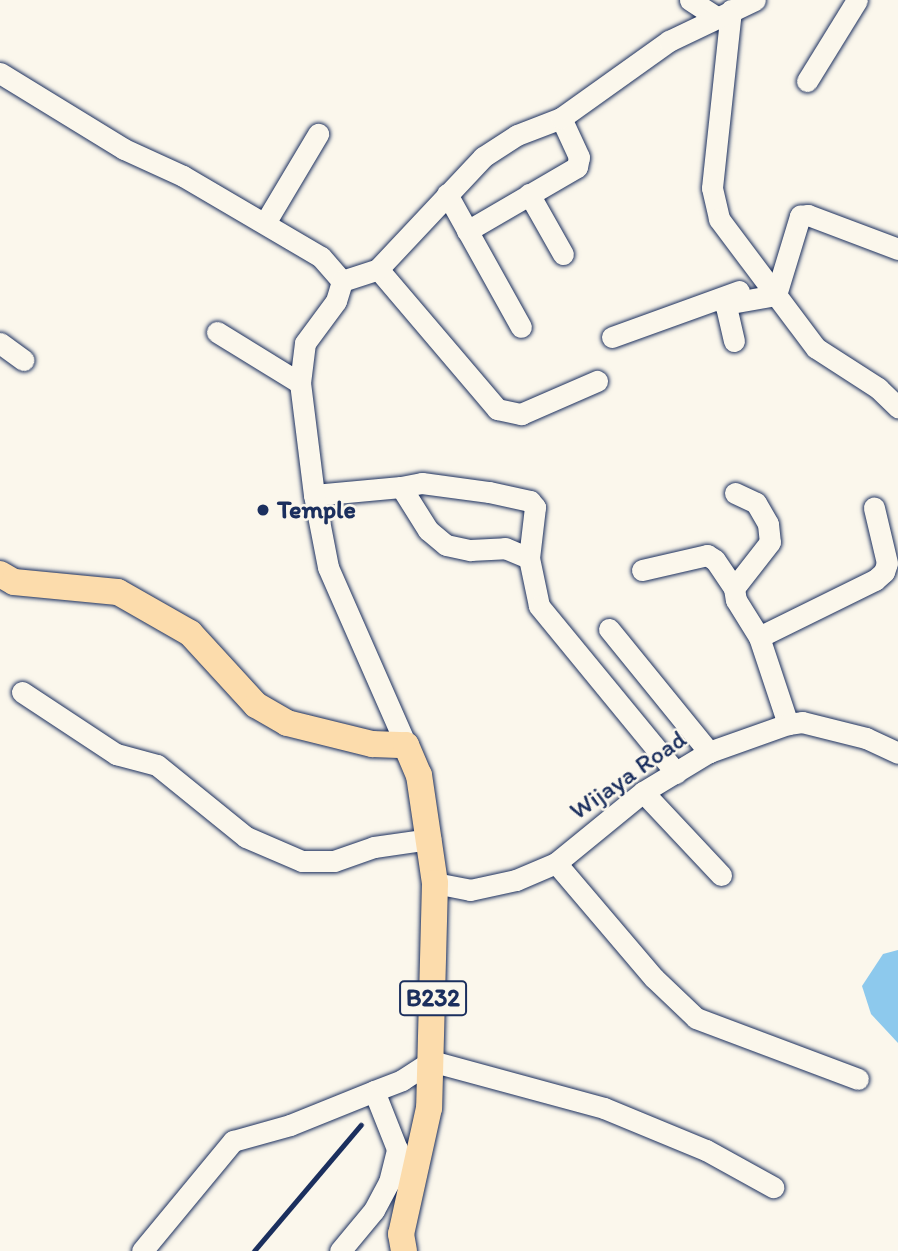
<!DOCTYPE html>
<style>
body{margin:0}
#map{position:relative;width:898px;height:1251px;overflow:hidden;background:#fbf7ec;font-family:Itim,sans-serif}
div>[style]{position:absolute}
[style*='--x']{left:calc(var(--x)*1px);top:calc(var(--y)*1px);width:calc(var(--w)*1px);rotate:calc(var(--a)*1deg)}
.water>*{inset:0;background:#8dc9ed}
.roads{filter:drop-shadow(0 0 2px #1b2f5e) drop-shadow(0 0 2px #1b2f5e)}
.minor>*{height:21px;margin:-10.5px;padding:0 10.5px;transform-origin:10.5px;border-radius:10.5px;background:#fbf7ec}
.major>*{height:26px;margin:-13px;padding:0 13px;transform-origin:13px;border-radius:13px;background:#fcdcac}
.rail>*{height:4.5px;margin:-2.25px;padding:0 2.25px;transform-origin:2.25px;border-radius:2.25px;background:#1b2f5e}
.dots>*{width:19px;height:19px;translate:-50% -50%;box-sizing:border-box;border:4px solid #fbf7ec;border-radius:50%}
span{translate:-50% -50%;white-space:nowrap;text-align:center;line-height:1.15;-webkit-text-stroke:5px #fbf7ec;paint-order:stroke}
.shield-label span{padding:2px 5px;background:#fbf7ec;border:2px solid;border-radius:5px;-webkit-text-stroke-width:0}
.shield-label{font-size:24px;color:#1b2f5e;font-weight:700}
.poi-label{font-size:26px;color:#1b2f5e;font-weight:700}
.left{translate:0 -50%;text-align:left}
.street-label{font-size:26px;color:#1b2f5e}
</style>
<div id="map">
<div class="water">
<i style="clip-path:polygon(898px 950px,898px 1043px,871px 1014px,862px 986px,883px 954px)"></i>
</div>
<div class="roads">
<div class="minor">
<i style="--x:690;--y:0;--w:31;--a:33"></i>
<i style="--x:731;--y:10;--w:179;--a:96.1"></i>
<i style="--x:712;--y:188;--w:32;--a:77"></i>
<i style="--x:719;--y:219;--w:161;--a:53.1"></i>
<i style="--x:816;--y:348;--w:74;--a:32.8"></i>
<i style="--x:878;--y:388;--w:28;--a:44"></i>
<i style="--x:0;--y:73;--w:145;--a:31.5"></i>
<i style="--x:124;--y:149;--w:65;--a:24.6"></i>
<i style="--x:183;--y:176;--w:160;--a:30.4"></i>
<i style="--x:321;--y:257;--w:32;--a:49"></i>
<i style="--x:807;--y:81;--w:95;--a:-58.3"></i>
<i style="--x:447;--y:194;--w:152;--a:60.9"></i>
<i style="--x:529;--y:194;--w:69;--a:60.5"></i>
<i style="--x:265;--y:223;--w:104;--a:-59.2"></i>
<i style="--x:467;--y:231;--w:127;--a:-30.2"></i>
<i style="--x:577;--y:167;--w:10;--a:-79"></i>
<i style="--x:579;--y:157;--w:43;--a:-114.8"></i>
<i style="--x:378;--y:269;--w:184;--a:49.6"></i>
<i style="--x:497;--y:409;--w:25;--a:12"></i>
<i style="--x:521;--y:414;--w:83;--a:-23.5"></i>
<i style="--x:217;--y:332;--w:97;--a:31.6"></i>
<i style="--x:612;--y:337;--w:135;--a:-19.9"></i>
<i style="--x:734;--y:341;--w:35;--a:-103"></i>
<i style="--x:726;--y:307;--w:6;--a:-39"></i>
<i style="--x:731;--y:303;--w:46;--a:-10.1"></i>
<i style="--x:776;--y:295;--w:83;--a:-73.1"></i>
<i style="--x:800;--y:216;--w:8;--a:-7"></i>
<i style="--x:808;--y:215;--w:96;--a:20.7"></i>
<i style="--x:0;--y:343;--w:29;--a:36"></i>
<i style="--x:401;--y:487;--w:21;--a:-11"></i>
<i style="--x:422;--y:483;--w:68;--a:7.7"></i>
<i style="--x:489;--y:492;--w:42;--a:12.4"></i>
<i style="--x:530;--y:501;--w:8;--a:50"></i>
<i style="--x:535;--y:507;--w:51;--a:96.7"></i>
<i style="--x:735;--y:493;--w:23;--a:25"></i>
<i style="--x:756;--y:503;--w:24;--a:60"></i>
<i style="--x:768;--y:524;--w:18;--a:84"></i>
<i style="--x:770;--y:542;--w:58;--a:128"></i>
<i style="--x:734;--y:588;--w:12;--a:81"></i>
<i style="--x:736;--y:600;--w:44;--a:58.1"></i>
<i style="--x:759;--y:637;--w:92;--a:71.6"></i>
<i style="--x:314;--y:495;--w:87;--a:-5.3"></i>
<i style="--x:401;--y:487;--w:51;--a:57.9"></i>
<i style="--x:428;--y:530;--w:23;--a:40"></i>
<i style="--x:446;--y:545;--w:25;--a:12"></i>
<i style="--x:470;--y:550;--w:35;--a:-3"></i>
<i style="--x:505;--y:548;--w:26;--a:23"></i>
<i style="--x:529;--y:558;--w:49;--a:78.2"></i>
<i style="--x:539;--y:606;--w:216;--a:50.6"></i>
<i style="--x:642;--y:570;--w:67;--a:-13"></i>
<i style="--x:707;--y:555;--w:9;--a:32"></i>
<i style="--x:715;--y:560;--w:34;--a:56"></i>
<i style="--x:609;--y:629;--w:159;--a:50.9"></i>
<i style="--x:759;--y:637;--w:129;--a:-26.2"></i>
<i style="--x:875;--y:580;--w:12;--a:-42"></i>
<i style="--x:884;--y:572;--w:9;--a:-72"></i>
<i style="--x:887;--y:563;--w:57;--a:-103.3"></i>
<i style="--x:22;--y:692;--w:113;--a:33.4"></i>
<i style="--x:116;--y:754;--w:42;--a:15"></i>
<i style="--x:157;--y:765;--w:114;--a:39"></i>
<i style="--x:246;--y:837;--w:61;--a:23.2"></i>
<i style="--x:302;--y:861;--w:32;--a:0"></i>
<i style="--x:334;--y:861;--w:42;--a:-19.3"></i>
<i style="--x:374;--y:847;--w:57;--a:-8.1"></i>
<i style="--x:406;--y:745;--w:194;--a:-113.7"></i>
<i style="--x:328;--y:567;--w:73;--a:-101"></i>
<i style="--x:314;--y:495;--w:113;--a:-97.1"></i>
<i style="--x:300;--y:383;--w:40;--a:-82.9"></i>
<i style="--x:305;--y:343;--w:52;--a:-53.6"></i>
<i style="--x:336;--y:301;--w:21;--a:-73"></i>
<i style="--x:342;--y:281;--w:38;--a:-18"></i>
<i style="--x:378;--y:269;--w:154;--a:-46.8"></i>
<i style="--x:483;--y:157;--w:40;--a:-32.9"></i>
<i style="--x:517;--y:135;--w:47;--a:-21.1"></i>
<i style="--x:561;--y:118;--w:133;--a:-35.5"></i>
<i style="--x:669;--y:41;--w:95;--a:-25.5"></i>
<i style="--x:643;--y:792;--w:114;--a:46.8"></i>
<i style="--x:556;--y:863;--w:151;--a:49.6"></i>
<i style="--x:654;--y:978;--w:58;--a:43.6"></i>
<i style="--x:696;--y:1018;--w:173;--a:20.6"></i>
<i style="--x:435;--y:883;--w:36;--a:11"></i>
<i style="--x:470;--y:890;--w:47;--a:-12.3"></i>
<i style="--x:516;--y:880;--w:43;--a:-23"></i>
<i style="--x:556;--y:863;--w:112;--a:-39.2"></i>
<i style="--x:643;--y:792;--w:77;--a:-31.2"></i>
<i style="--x:709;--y:752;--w:84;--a:-19.5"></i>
<i style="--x:788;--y:724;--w:14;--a:-8"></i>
<i style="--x:802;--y:722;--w:66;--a:14"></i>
<i style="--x:866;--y:738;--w:35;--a:25"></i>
<i style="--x:142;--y:1251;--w:143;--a:-50.4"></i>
<i style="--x:233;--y:1141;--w:59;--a:-15.7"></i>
<i style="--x:290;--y:1125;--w:91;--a:-22"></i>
<i style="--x:374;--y:1091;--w:30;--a:-21"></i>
<i style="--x:402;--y:1080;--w:35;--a:-33"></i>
<i style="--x:431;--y:1061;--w:179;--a:15.2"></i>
<i style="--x:604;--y:1108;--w:110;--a:22.4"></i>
<i style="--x:706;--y:1150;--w:77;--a:28.9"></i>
<i style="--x:340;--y:1251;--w:53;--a:-50.3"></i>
<i style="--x:374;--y:1210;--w:32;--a:-62"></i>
<i style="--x:389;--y:1182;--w:34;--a:-76"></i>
<i style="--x:397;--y:1149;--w:62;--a:-111.6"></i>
</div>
<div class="major">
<i style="--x:0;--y:574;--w:16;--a:30"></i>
<i style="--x:14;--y:582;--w:104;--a:5.5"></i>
<i style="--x:118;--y:592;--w:83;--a:29.7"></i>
<i style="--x:190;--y:633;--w:98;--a:47.5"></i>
<i style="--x:256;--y:705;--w:36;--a:30"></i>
<i style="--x:287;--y:723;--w:88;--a:13.9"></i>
<i style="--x:372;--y:744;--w:34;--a:2"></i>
<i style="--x:406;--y:745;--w:33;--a:67"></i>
<i style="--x:419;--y:775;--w:109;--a:81.6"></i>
<i style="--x:435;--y:883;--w:225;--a:91.5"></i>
<i style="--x:429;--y:1108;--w:129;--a:102.5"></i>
<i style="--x:401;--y:1234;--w:17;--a:80"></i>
</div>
</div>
<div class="rail">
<i style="--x:254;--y:1251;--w:165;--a:-49.7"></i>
</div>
<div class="dots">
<i style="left:263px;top:510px;background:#1b2f5e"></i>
</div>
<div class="shield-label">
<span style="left:433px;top:998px">B232</span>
</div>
<div class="poi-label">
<span class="left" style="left:277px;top:510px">Temple</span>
</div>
<div class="street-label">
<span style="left:628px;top:775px;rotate:-35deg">Wijaya Road</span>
</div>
</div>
